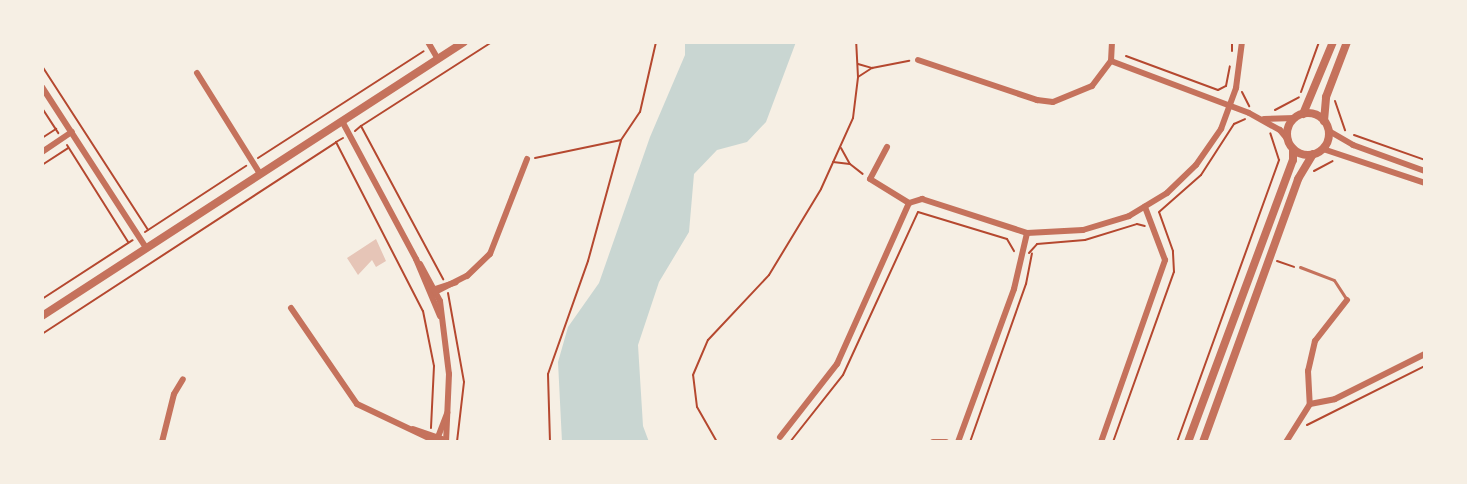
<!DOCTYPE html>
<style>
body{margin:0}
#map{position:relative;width:1467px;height:484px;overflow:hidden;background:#f6efe4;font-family:"PT Sans Narrow",sans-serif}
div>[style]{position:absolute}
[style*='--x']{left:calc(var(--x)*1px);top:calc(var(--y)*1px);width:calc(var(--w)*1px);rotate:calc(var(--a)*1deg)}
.water>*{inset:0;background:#c9d6d2}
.building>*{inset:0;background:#e6c5b7}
.path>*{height:2px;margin:-1px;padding:0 1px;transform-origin:1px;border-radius:1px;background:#b5482f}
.service>*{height:3px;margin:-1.5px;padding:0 1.5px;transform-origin:1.5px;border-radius:1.5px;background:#c5725c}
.minor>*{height:6px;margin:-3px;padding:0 3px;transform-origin:3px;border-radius:3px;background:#c5725c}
.tertiary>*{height:8px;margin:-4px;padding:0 4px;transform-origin:4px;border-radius:4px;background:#c5725c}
.tertiary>.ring{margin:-4px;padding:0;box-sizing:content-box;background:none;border:8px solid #c5725c;border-radius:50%}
span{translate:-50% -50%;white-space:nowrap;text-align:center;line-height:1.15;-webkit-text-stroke:4.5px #f6efe4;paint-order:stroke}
.frame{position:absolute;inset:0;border:44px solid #f6efe4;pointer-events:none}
</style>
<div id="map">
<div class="water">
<i style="clip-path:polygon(685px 42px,796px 42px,766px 122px,747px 142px,717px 150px,694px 174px,689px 232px,659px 282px,638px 345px,643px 426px,649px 442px,562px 442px,558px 362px,568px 327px,599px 283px,650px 137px,685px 55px)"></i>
</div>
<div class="building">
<i style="clip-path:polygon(376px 239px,386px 261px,376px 267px,372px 260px,358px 275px,347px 258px)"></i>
</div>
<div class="path">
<i style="--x:1232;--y:51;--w:9;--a:-90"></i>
<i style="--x:1126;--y:56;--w:98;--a:20.3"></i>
<i style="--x:1218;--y:90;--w:9;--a:-27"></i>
<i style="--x:1226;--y:86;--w:20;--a:-79"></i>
<i style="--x:858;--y:64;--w:15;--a:16"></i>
<i style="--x:42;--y:66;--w:195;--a:57.1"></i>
<i style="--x:858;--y:77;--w:17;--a:-33"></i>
<i style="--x:872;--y:68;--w:38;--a:-11"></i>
<i style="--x:1242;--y:92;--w:16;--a:63"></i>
<i style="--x:1301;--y:92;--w:53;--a:-70.2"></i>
<i style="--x:1335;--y:101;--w:31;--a:71"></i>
<i style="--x:42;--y:108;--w:30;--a:57"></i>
<i style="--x:1275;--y:110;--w:27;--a:-28"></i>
<i style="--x:361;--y:126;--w:156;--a:-32.7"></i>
<i style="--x:355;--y:131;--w:8;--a:-40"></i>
<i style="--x:361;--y:126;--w:174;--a:61.8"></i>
<i style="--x:1354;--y:135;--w:75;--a:19.4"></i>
<i style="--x:42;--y:138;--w:17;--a:-33"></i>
<i style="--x:343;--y:138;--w:8;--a:150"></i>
<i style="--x:336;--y:142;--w:190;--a:62.8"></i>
<i style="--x:423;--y:311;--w:56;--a:78.7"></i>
<i style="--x:434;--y:366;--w:62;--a:92.8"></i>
<i style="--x:67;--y:145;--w:115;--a:57.8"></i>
<i style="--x:841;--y:148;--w:18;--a:61"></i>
<i style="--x:258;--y:158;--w:197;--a:-32.8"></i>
<i style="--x:535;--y:158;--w:88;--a:-11.8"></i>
<i style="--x:833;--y:162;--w:17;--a:7"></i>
<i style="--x:850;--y:164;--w:16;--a:38"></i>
<i style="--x:42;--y:165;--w:31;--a:-33"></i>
<i style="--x:1314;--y:171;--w:21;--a:-28"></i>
<i style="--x:145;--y:232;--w:121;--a:-33.2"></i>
<i style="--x:1029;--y:253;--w:12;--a:-48"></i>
<i style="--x:1037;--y:244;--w:48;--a:-4.8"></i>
<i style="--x:1085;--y:240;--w:54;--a:-17.1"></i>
<i style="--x:1137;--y:224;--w:8;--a:14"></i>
<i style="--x:1277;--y:261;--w:18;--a:19"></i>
<i style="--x:448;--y:293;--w:90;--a:79.8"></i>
<i style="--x:464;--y:382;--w:60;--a:96.7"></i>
<i style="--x:42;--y:299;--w:108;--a:-33"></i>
<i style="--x:42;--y:334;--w:351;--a:-33.1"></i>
<i style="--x:1307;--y:425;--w:132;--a:-26.6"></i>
<i style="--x:550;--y:442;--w:68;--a:-91.7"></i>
<i style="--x:548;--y:374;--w:120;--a:-70.5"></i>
<i style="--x:588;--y:261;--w:125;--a:-74.7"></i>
<i style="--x:621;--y:140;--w:34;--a:-56"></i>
<i style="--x:640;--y:112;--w:72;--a:-77.1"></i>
<i style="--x:717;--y:442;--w:40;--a:-119.7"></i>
<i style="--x:697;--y:407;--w:32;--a:-97"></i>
<i style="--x:693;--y:375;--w:38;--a:-67"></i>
<i style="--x:708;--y:340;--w:89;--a:-46.8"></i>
<i style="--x:769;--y:275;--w:100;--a:-58.8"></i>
<i style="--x:821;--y:189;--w:78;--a:-65.7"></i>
<i style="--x:853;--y:118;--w:41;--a:-83"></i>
<i style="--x:858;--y:77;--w:35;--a:-93"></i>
<i style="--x:790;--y:442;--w:85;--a:-51.7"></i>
<i style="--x:843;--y:375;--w:179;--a:-65.3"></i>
<i style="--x:918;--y:212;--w:93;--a:16.9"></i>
<i style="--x:1007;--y:239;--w:14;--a:60"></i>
<i style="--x:970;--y:442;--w:168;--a:-70.5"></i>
<i style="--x:1026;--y:284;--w:31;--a:-79"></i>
<i style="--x:1113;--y:442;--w:181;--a:-70.3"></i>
<i style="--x:1174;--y:272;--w:21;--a:-93"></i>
<i style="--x:1173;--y:251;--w:41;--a:-109.7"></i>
<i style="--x:1159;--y:212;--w:56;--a:-41.4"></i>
<i style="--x:1201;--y:175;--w:61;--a:-57.1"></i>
<i style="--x:1234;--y:124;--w:12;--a:-24"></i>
<i style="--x:1177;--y:442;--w:300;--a:-70.1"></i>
<i style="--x:1279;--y:160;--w:28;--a:-108"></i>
</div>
<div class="service">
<i style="--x:1300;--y:267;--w:36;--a:21"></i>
<i style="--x:1334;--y:280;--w:24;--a:57"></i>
</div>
<div class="minor">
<i style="--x:428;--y:42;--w:20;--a:60"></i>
<i style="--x:918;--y:60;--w:126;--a:18.6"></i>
<i style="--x:1037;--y:100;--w:16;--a:7"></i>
<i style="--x:1053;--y:102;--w:42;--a:-22.3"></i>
<i style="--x:1092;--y:86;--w:31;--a:-53"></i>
<i style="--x:1111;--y:61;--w:19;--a:-87"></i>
<i style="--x:1111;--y:61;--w:147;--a:20.6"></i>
<i style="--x:1249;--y:113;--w:35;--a:29"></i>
<i style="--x:1280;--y:130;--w:13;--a:51"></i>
<i style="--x:197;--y:73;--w:119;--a:58"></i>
<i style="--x:42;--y:87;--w:192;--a:57.1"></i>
<i style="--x:1264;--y:119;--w:31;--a:-2"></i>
<i style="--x:342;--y:121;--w:157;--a:61.8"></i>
<i style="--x:416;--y:259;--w:62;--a:67.2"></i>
<i style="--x:1329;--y:131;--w:28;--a:30"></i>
<i style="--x:1353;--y:145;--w:77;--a:19.9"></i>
<i style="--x:887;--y:147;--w:36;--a:118"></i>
<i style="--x:870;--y:179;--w:46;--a:31.6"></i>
<i style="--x:1323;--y:149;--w:108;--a:18.4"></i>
<i style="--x:42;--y:152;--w:36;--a:-34"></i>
<i style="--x:420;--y:264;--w:42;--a:61.6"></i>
<i style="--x:440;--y:301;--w:74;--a:83"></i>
<i style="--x:449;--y:374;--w:68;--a:92.5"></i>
<i style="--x:432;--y:290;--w:25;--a:-18"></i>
<i style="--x:435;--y:292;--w:36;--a:-27"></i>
<i style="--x:467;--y:276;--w:32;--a:-44"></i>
<i style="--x:490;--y:254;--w:102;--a:-68.7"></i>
<i style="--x:1347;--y:300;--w:52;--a:128"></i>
<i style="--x:1315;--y:341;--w:31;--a:103"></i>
<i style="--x:1308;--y:371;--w:33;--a:87"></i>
<i style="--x:1310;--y:404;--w:25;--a:-11"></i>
<i style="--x:1335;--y:399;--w:101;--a:-26.6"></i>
<i style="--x:291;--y:308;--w:116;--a:55.5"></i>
<i style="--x:357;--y:404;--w:80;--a:25.3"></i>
<i style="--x:429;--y:438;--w:17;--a:10"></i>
<i style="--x:413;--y:429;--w:34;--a:19"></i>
<i style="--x:438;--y:437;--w:26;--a:-69"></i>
<i style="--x:780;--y:437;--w:93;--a:-52"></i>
<i style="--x:837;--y:364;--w:176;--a:-65.9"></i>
<i style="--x:909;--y:203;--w:14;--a:-17"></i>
<i style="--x:922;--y:199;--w:110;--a:17.9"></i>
<i style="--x:1027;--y:233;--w:56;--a:-3.1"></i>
<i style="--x:1083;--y:230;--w:48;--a:-16.9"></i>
<i style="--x:1129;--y:216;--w:44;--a:-31.2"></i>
<i style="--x:1167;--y:193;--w:40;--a:-44"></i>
<i style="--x:1196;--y:165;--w:44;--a:-55.2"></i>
<i style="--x:1221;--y:129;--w:44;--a:-69.9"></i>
<i style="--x:1236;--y:88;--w:46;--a:-82.6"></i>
<i style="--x:162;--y:442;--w:49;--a:-76"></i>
<i style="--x:174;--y:394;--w:17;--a:-59"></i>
<i style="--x:933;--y:442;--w:13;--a:0"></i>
<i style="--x:958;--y:442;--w:163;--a:-69.9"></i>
<i style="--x:1014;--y:289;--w:57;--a:-76.9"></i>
<i style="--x:1101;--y:442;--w:193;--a:-70.6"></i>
<i style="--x:1165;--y:260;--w:57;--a:-110.7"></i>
<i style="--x:1286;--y:442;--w:45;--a:-57.7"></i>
</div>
<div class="tertiary">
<i class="ring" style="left:1287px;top:113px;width:34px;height:34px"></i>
<i style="--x:1303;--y:114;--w:78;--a:-67.4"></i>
<i style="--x:1324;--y:121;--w:24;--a:-85"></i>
<i style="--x:1326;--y:97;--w:59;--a:-69.1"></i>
<i style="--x:42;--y:316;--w:503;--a:-33"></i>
<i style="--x:1188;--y:442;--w:301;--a:-69.6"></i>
<i style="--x:1293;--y:160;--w:11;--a:-90"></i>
<i style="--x:1203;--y:442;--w:280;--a:-70.1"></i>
<i style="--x:1298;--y:179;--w:29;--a:-59"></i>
</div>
<div class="frame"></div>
</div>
